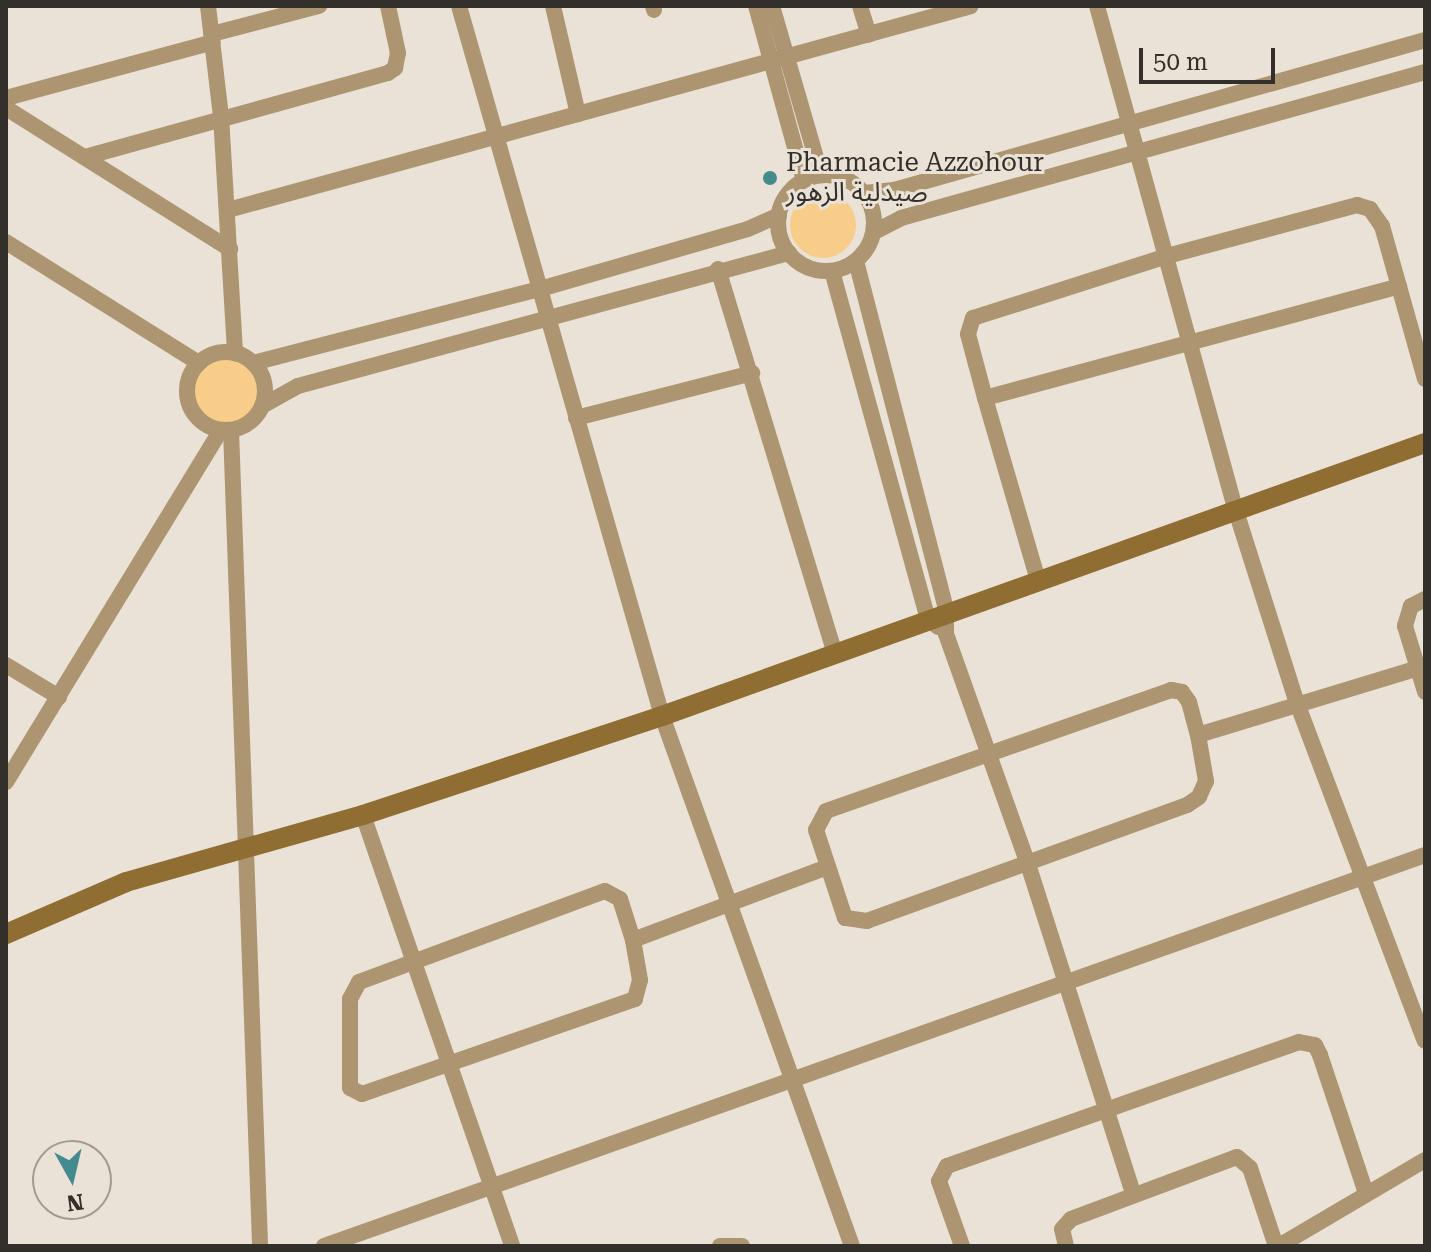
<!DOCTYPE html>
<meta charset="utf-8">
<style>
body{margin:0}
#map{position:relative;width:1431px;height:1252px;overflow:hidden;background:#eae2d6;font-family:"Roboto Serif","Noto Sans Arabic",serif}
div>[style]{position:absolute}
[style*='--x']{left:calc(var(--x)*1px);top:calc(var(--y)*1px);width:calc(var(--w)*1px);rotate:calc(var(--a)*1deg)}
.green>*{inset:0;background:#f8cd89}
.round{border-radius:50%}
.street>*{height:16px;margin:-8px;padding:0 8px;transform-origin:8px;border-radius:8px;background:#ac9570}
.street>.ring{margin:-8px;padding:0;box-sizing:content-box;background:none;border:16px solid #ac9570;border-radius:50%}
.secondary>*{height:20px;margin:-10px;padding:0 10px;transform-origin:10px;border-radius:10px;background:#906e33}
.dots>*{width:22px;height:22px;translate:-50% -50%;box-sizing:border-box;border:4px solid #eae2d6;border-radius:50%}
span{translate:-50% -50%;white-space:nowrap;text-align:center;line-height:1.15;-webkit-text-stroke:6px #eae2d6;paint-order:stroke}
.poi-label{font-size:26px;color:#33302b}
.left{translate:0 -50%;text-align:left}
.frame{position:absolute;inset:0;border:8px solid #33302b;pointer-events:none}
.north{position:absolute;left:32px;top:1140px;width:80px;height:80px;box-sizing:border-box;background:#eae2d6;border:2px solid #a19b92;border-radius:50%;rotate:172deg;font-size:22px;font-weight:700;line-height:32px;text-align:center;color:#33302b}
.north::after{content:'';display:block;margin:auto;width:28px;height:36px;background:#438b8e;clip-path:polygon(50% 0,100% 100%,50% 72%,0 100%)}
.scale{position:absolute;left:1139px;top:48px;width:136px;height:36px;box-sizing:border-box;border:4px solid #33302b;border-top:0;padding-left:10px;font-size:24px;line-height:28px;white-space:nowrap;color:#33302b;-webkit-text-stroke:6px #eae2d6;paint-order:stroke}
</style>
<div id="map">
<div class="green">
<i class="round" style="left:790px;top:192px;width:66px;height:66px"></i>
<i class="round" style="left:189px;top:357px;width:70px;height:70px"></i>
</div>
<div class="street">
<i style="--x:208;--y:6;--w:111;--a:83.3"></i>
<i style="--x:221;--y:116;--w:238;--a:86.6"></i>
<i style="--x:459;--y:6;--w:738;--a:74.04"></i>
<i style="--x:662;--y:716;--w:563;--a:70.28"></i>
<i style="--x:553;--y:6;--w:111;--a:77"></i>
<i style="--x:653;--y:6;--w:4;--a:76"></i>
<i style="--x:756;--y:6;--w:180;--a:74.6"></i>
<i style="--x:772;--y:6;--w:176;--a:73.8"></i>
<i style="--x:860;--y:6;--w:30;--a:73"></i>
<i style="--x:1097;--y:6;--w:521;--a:74.63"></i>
<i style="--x:1235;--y:508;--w:205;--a:72.4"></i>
<i style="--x:1297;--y:703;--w:361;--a:69.3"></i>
<i style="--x:212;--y:34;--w:111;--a:-14.7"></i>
<i style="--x:6;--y:98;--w:214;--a:-15.1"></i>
<i style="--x:6;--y:108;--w:265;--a:32.2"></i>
<i style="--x:85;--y:157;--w:314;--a:-15.5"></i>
<i style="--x:388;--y:73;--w:9;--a:-36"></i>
<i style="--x:395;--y:68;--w:15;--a:-79"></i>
<i style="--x:398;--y:53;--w:48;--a:-102"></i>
<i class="ring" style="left:778px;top:175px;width:80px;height:80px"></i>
<i style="--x:864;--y:193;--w:30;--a:-6"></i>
<i style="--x:894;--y:190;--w:552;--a:-15.77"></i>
<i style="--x:228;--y:210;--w:770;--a:-15.35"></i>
<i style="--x:874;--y:232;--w:30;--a:-27"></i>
<i style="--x:901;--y:218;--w:544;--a:-15.57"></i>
<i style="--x:6;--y:242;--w:228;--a:32.1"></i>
<i style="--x:856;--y:261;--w:360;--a:75.5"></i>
<i style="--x:946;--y:610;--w:24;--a:90"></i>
<i style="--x:946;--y:634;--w:241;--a:70.4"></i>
<i style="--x:1027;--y:861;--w:349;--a:72.3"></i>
<i style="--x:718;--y:269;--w:400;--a:73.1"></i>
<i style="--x:832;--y:271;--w:359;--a:74.6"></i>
<i style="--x:927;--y:617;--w:15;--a:42"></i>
<i class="ring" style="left:187px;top:352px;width:62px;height:62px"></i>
<i style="--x:253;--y:363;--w:296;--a:-14.5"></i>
<i style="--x:540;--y:289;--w:216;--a:-16.1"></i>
<i style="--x:748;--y:229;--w:34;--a:-24"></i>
<i style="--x:985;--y:398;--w:66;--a:-104.9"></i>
<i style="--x:968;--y:334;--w:17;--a:-73"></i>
<i style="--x:973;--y:318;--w:204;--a:-17.7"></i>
<i style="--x:1167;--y:256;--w:197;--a:-15"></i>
<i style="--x:1357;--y:205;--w:14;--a:17"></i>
<i style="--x:1370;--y:209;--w:21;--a:55"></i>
<i style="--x:1382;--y:226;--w:159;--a:74.3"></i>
<i style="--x:262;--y:406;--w:41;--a:-29.1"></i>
<i style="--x:298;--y:386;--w:509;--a:-15.16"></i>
<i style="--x:576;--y:418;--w:182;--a:-14.3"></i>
<i style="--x:231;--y:430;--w:817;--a:87.96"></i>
<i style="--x:1037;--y:577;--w:186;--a:-106.2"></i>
<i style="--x:985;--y:398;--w:429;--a:-15.1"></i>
<i style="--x:1425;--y:599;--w:16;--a:153"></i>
<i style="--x:1411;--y:606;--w:21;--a:107"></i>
<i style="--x:1405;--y:626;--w:69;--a:73.1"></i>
<i style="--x:6;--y:665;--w:62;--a:31.1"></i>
<i style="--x:1198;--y:735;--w:47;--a:80.1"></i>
<i style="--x:1206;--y:781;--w:17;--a:114"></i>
<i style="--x:1199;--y:797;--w:14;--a:146"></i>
<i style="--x:1187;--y:805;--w:340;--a:160.1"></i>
<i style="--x:867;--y:921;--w:22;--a:-172"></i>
<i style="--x:845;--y:918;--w:93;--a:-108.2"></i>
<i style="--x:816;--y:830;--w:21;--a:-62"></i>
<i style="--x:826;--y:811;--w:366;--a:-19.3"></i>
<i style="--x:1171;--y:690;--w:11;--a:10"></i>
<i style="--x:1182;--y:692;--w:12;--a:55"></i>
<i style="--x:1189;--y:702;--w:34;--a:75"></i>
<i style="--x:1198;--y:735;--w:227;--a:-16.9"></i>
<i style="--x:6;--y:782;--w:412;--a:-58.6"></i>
<i style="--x:363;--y:815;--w:456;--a:70.9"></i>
<i style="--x:605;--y:891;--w:17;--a:28"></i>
<i style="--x:620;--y:899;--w:43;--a:72.4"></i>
<i style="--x:633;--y:940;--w:41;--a:80.1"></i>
<i style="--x:640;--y:980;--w:20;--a:105"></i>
<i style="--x:635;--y:999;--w:289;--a:160.8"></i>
<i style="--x:362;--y:1094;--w:13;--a:-153"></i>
<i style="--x:350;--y:1088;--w:89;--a:-90"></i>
<i style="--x:350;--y:999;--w:19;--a:-62"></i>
<i style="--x:359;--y:982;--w:262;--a:-20.3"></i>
<i style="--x:633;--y:940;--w:207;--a:-20.6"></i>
<i style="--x:324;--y:1246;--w:1168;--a:-19.55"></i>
<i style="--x:720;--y:1246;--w:22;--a:0"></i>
<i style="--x:962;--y:1246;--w:69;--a:-109.5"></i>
<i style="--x:939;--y:1181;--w:17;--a:-62"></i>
<i style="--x:947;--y:1166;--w:373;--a:-19.4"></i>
<i style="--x:1299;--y:1042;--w:16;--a:11"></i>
<i style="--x:1315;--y:1045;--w:11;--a:63"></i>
<i style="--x:1320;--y:1055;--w:145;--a:71.6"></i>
<i style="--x:1066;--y:1246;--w:17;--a:-103"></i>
<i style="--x:1062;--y:1229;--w:13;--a:-48"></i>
<i style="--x:1071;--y:1219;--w:177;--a:-20.5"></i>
<i style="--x:1237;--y:1157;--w:17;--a:40"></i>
<i style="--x:1250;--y:1168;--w:82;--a:71.6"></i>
<i style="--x:1279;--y:1246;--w:169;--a:-30.5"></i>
</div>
<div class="secondary">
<i style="--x:6;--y:934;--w:131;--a:-23.4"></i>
<i style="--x:126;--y:882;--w:246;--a:-15.8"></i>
<i style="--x:363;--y:815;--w:315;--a:-18.3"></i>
<i style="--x:662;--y:716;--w:810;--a:-19.69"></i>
</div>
<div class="dots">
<i style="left:770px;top:178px;background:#438b8e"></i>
</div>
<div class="poi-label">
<span class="left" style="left:786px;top:178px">Pharmacie Azzohour<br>صيدلية الزهور</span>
</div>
<div class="frame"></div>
<div class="north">N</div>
<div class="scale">50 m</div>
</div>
